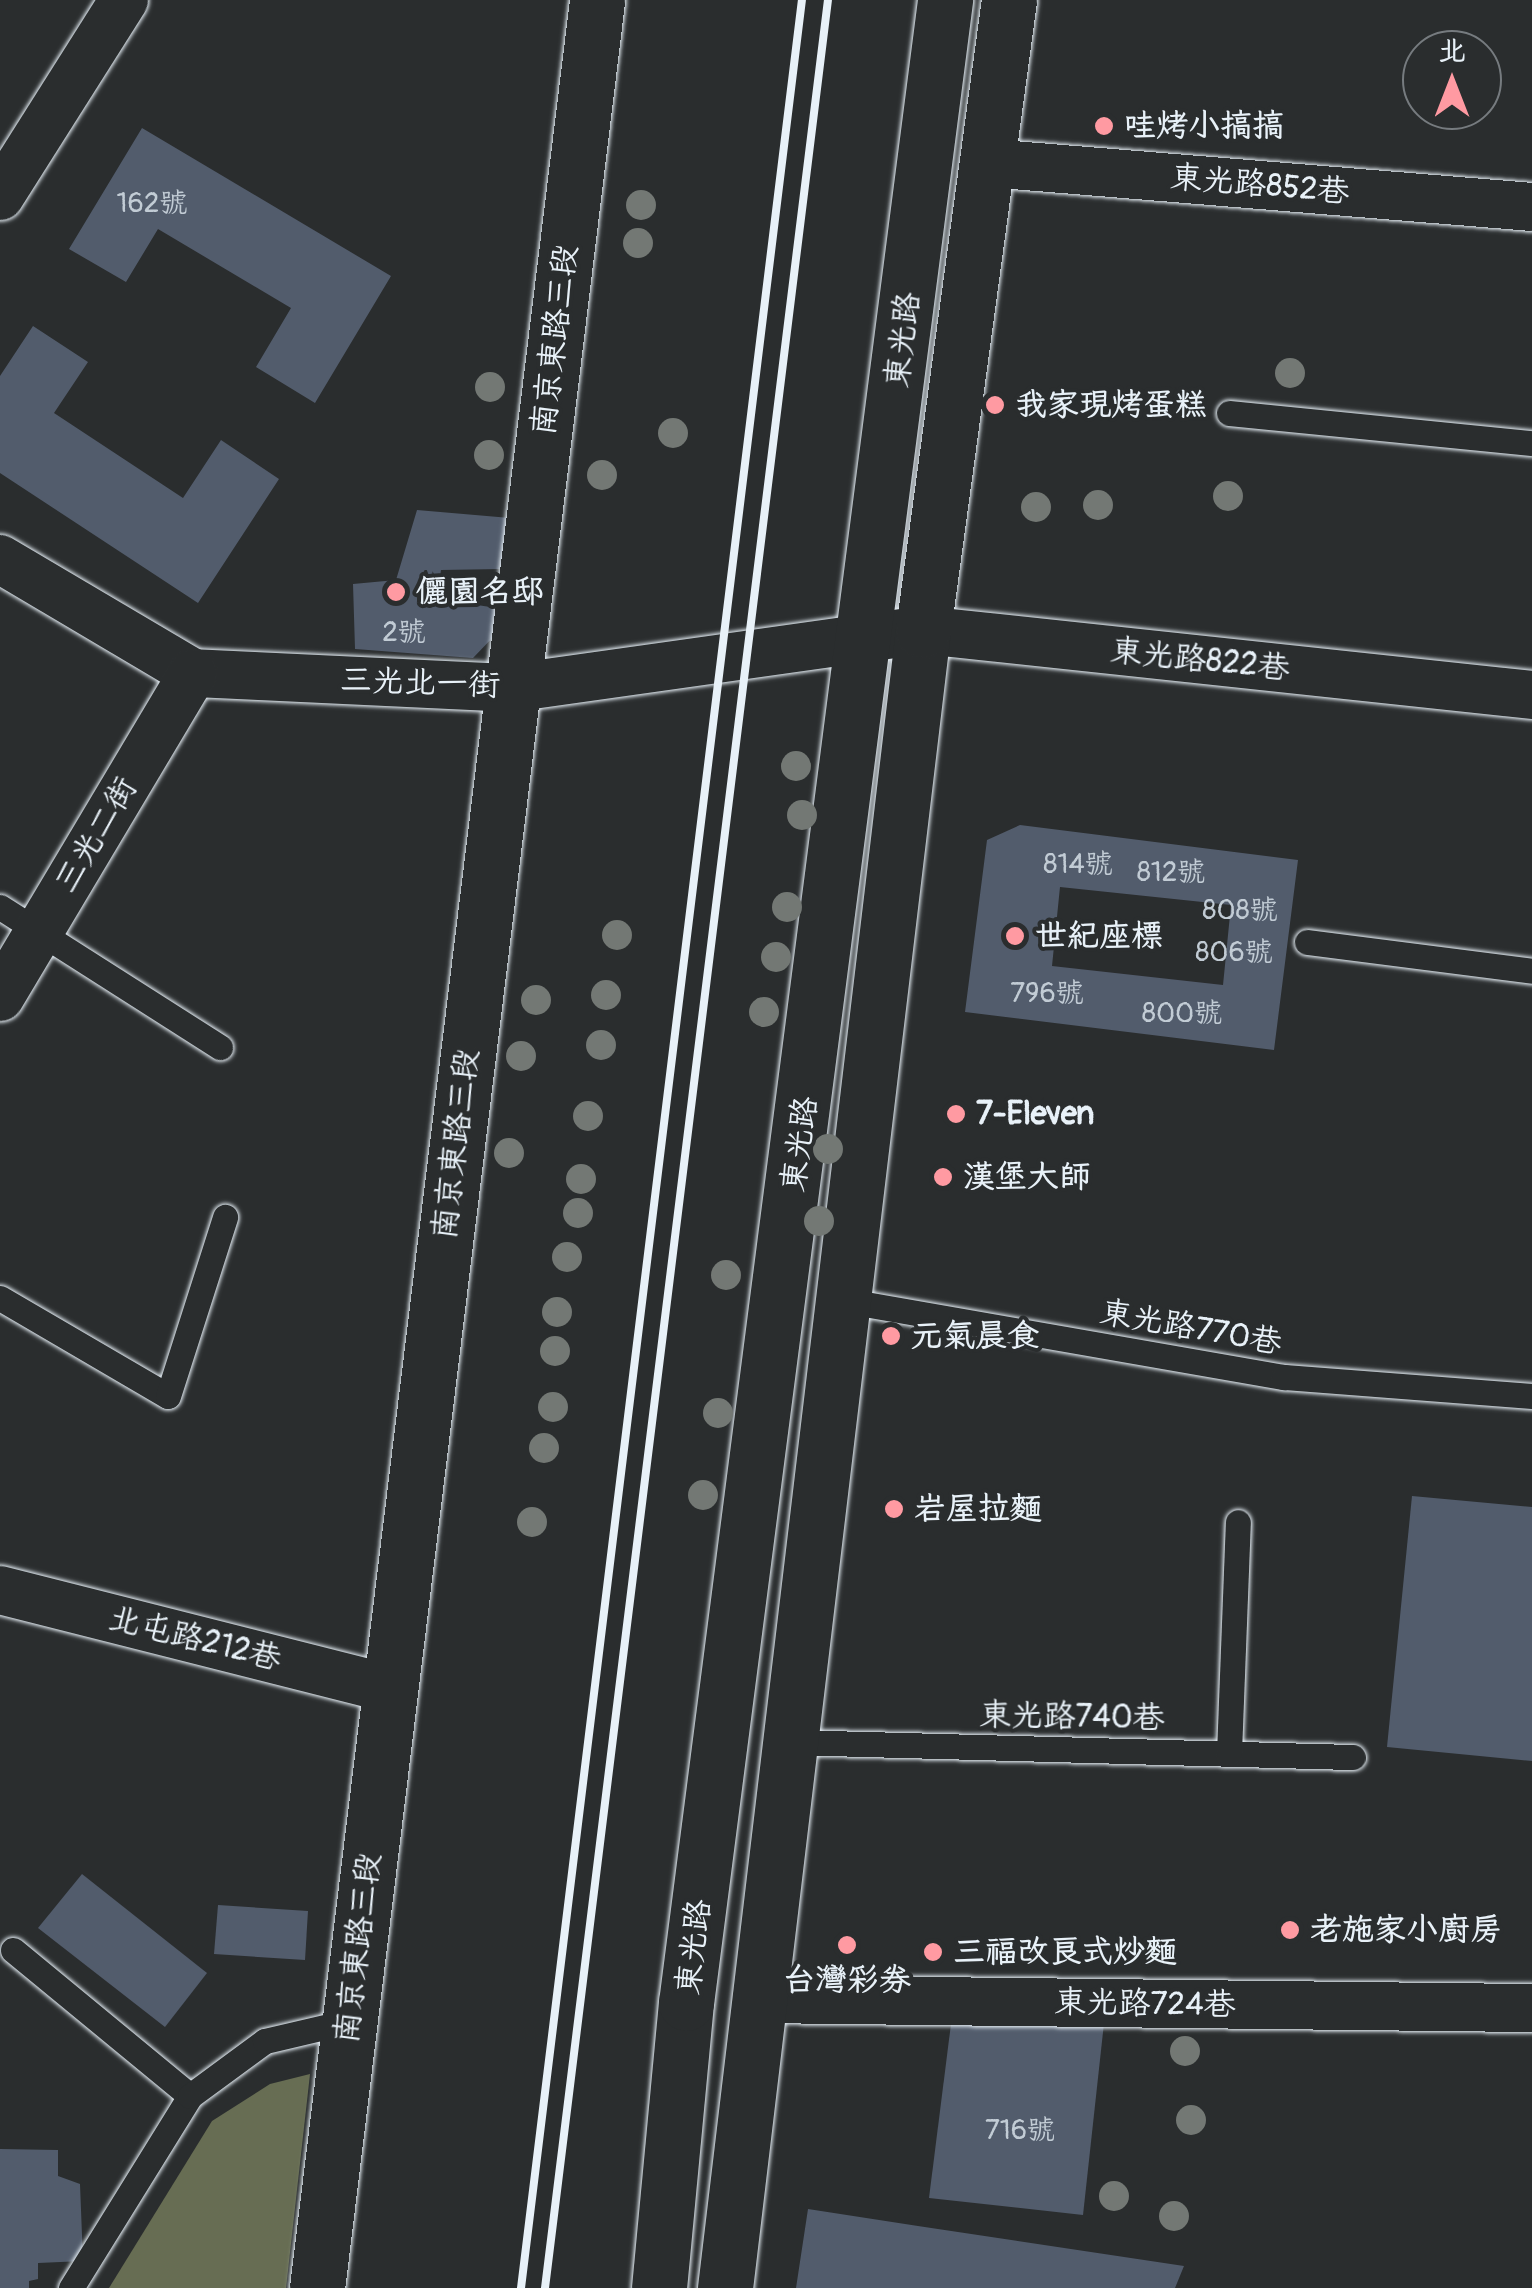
<!DOCTYPE html>
<meta charset="utf-8">
<style>
body{margin:0}
#map{position:relative;width:1532px;height:2288px;overflow:hidden;background:#2a2d2e;font-family:Pangolin,"LXGW WenKai TC",sans-serif}
div>[style]{position:absolute}
[style*='--x']{left:calc(var(--x)*1px);top:calc(var(--y)*1px);width:calc(var(--w)*1px);rotate:calc(var(--a)*1deg)}
.green>*{inset:0;background:#676d53}
.building>*{inset:0;background:#525c6c}
.roads{filter:drop-shadow(0 0 2px #e8f1f8) drop-shadow(0 0 2px #e8f1f8)}
.lane>*{height:25px;margin:-12.5px;padding:0 12.5px;transform-origin:12.5px;border-radius:12.5px;background:#2a2d2e}
.street>*{height:48px;margin:-24px;padding:0 24px;transform-origin:24px;border-radius:24px;background:#2a2d2e}
.secondary>*{height:55px;margin:-27.5px;padding:0 27.5px;transform-origin:27.5px;border-radius:27.5px;background:#2a2d2e}
.rail>*{height:8px;margin:-4px;padding:0 4px;transform-origin:4px;border-radius:4px;background:#e8f1f8}
.trees>*{width:30px;height:30px;margin:-15px;border-radius:50%;background:#737874}
.dots>*{width:28px;height:28px;translate:-50% -50%;box-sizing:border-box;border:5px solid #2a2d2e;border-radius:50%}
span{translate:-50% -50%;white-space:nowrap;text-align:center;line-height:1.15;-webkit-text-stroke:8px #2a2d2e;paint-order:stroke}
.number-label{font-size:28px;color:#c2ccd5}
.number-label span{-webkit-text-stroke-width:0}
.poi-label{font-size:32px;color:#e8f1f8;font-weight:700}
.left{translate:0 -50%;text-align:left}
.street-label{font-size:32px;color:#e8f1f8}
.north{position:absolute;left:1402px;top:30px;width:100px;height:100px;box-sizing:border-box;background:#2a2d2e;border:2px solid #767b7f;border-radius:50%;rotate:0deg;font-size:28px;font-weight:700;line-height:40px;text-align:center;color:#e8f1f8}
.north::after{content:'';display:block;margin:auto;width:35px;height:45px;background:#ff9aa2;clip-path:polygon(50% 0,100% 100%,50% 72%,0 100%)}
</style>
<div id="map">
<div class="green">
<i style="clip-path:polygon(310px 2074px,286px 2288px,109px 2288px,212px 2121px,270px 2084px)"></i>
</div>
<div class="building">
<i style="clip-path:polygon(142px 128px,391px 276px,315px 403px,256px 367px,291px 308px,158px 229px,126px 282px,69px 249px)"></i>
<i style="clip-path:polygon(33px 326px,88px 362px,54px 413px,183px 498px,221px 440px,279px 479px,198px 603px,0 473px,0 376px)"></i>
<i style="clip-path:polygon(417px 510px,510px 518px,501px 569px,441px 570px,437px 599px,497px 608px,498px 632px,473px 658px,355px 649px,353px 584px,396px 580px)"></i>
<i style="clip-path:polygon(evenodd,1020px 825px,1298px 860px,1274px 1050px,965px 1012px,987px 840px,1020px 825px,1060px 887px,1231px 905px,1223px 985px,1052px 966px,1060px 887px)"></i>
<i style="clip-path:polygon(1412px 1496px,1532px 1507px,1532px 1761px,1387px 1747px)"></i>
<i style="clip-path:polygon(82px 1874px,207px 1973px,165px 2027px,38px 1928px)"></i>
<i style="clip-path:polygon(218px 1905px,308px 1911px,305px 1960px,214px 1954px)"></i>
<i style="clip-path:polygon(952px 2016px,1104px 2023px,1083px 2215px,929px 2198px)"></i>
<i style="clip-path:polygon(0 2149px,58px 2150px,58px 2176px,80px 2184px,83px 2261px,38px 2263px,38px 2279px,29px 2281px,29px 2288px,0 2288px)"></i>
<i style="clip-path:polygon(808px 2209px,918px 2226px,1184px 2266px,1175px 2288px,796px 2288px)"></i>
</div>
<div class="roads">
<div class="lane">
<i style="--x:1229;--y:413;--w:304;--a:5.7"></i>
<i style="--x:0;--y:907;--w:261;--a:32.5"></i>
<i style="--x:1307;--y:942;--w:227;--a:7.3"></i>
<i style="--x:0;--y:1298;--w:194;--a:30.3"></i>
<i style="--x:168;--y:1396;--w:188;--a:-72.3"></i>
<i style="--x:842;--y:1300;--w:449;--a:9.9"></i>
<i style="--x:1284;--y:1377;--w:249;--a:4.4"></i>
<i style="--x:790;--y:1742;--w:563;--a:1.53"></i>
<i style="--x:1229;--y:1753;--w:231;--a:-87.8"></i>
<i style="--x:13;--y:1950;--w:229;--a:39.5"></i>
<i style="--x:71;--y:2288;--w:226;--a:-58.2"></i>
<i style="--x:190;--y:2096;--w:93;--a:-36.3"></i>
<i style="--x:265;--y:2041;--w:87;--a:-13.2"></i>
</div>
<div class="street">
<i style="--x:988;--y:163;--w:546;--a:4.62"></i>
<i style="--x:0;--y:196;--w:232;--a:-57.7"></i>
<i style="--x:0;--y:559;--w:224;--a:30.6"></i>
<i style="--x:193;--y:673;--w:318;--a:2.7"></i>
<i style="--x:511;--y:688;--w:416;--a:-8"></i>
<i style="--x:923;--y:630;--w:612;--a:6.09"></i>
<i style="--x:0;--y:997;--w:377;--a:-59.2"></i>
<i style="--x:0;--y:1590;--w:402;--a:14.2"></i>
<i style="--x:757;--y:1999;--w:775;--a:0.67"></i>
</div>
<div class="secondary">
<i style="--x:317;--y:2288;--w:2305;--a:-83.02"></i>
<i style="--x:659;--y:2288;--w:286;--a:-84.6"></i>
<i style="--x:686;--y:2003;--w:2020;--a:-82.63"></i>
<i style="--x:725;--y:2288;--w:1670;--a:-83.19"></i>
<i style="--x:923;--y:630;--w:636;--a:-82.23"></i>
</div>
</div>
<div class="rail">
<i style="--x:521;--y:2288;--w:2305;--a:-83"></i>
<i style="--x:545;--y:2288;--w:2305;--a:-82.95"></i>
</div>
<div class="trees">
<i style="left:641px;top:205px"></i>
<i style="left:638px;top:243px"></i>
<i style="left:1290px;top:373px"></i>
<i style="left:490px;top:387px"></i>
<i style="left:673px;top:433px"></i>
<i style="left:489px;top:455px"></i>
<i style="left:602px;top:475px"></i>
<i style="left:1228px;top:496px"></i>
<i style="left:1098px;top:505px"></i>
<i style="left:1036px;top:507px"></i>
<i style="left:796px;top:766px"></i>
<i style="left:802px;top:815px"></i>
<i style="left:787px;top:907px"></i>
<i style="left:617px;top:935px"></i>
<i style="left:776px;top:957px"></i>
<i style="left:606px;top:995px"></i>
<i style="left:536px;top:1000px"></i>
<i style="left:764px;top:1012px"></i>
<i style="left:601px;top:1045px"></i>
<i style="left:521px;top:1056px"></i>
<i style="left:588px;top:1116px"></i>
<i style="left:828px;top:1149px"></i>
<i style="left:509px;top:1153px"></i>
<i style="left:581px;top:1179px"></i>
<i style="left:578px;top:1213px"></i>
<i style="left:819px;top:1221px"></i>
<i style="left:567px;top:1257px"></i>
<i style="left:726px;top:1275px"></i>
<i style="left:557px;top:1312px"></i>
<i style="left:555px;top:1351px"></i>
<i style="left:553px;top:1407px"></i>
<i style="left:718px;top:1413px"></i>
<i style="left:544px;top:1448px"></i>
<i style="left:703px;top:1495px"></i>
<i style="left:532px;top:1522px"></i>
<i style="left:1185px;top:2051px"></i>
<i style="left:1191px;top:2120px"></i>
<i style="left:1114px;top:2196px"></i>
<i style="left:1174px;top:2216px"></i>
</div>
<div class="dots">
<i style="left:1104px;top:126px;background:#ff9aa2"></i>
<i style="left:995px;top:405px;background:#ff9aa2"></i>
<i style="left:396px;top:592px;background:#ff9aa2"></i>
<i style="left:1015px;top:936px;background:#ff9aa2"></i>
<i style="left:956px;top:1114px;background:#ff9aa2"></i>
<i style="left:943px;top:1177px;background:#ff9aa2"></i>
<i style="left:891px;top:1336px;background:#ff9aa2"></i>
<i style="left:894px;top:1509px;background:#ff9aa2"></i>
<i style="left:1290px;top:1930px;background:#ff9aa2"></i>
<i style="left:847px;top:1945px;background:#ff9aa2"></i>
<i style="left:933px;top:1952px;background:#ff9aa2"></i>
</div>
<div class="number-label">
<span style="left:152px;top:204px">162號</span>
<span style="left:404px;top:633px">2號</span>
<span style="left:1078px;top:865px">814號</span>
<span style="left:1171px;top:873px">812號</span>
<span style="left:1240px;top:911px">808號</span>
<span style="left:1234px;top:953px">806號</span>
<span style="left:1047px;top:994px">796號</span>
<span style="left:1182px;top:1014px">800號</span>
<span style="left:1020px;top:2131px">716號</span>
</div>
<div class="poi-label">
<span class="left" style="left:1124px;top:126px">哇烤小搞搞</span>
<span class="left" style="left:1015px;top:405px">我家現烤蛋糕</span>
<span class="left" style="left:416px;top:592px">儷園名邸</span>
<span class="left" style="left:1035px;top:936px">世紀座標</span>
<span class="left" style="left:976px;top:1114px">7-Eleven</span>
<span class="left" style="left:963px;top:1177px">漢堡大師</span>
<span class="left" style="left:911px;top:1336px">元氣晨食</span>
<span class="left" style="left:914px;top:1509px">岩屋拉麵</span>
<span class="left" style="left:1310px;top:1930px">老施家小廚房</span>
<span class="left" style="left:953px;top:1952px">三福改良式炒麵</span>
<span style="left:847px;top:1980px">台灣彩券</span>
</div>
<div class="street-label">
<span style="left:1260px;top:185px;rotate:5deg">東光路852巷</span>
<span style="left:555px;top:340px;rotate:-83deg">南京東路三段</span>
<span style="left:903px;top:340px;rotate:-83deg">東光路</span>
<span style="left:1200px;top:660px;rotate:6deg">東光路822巷</span>
<span style="left:420px;top:683px;rotate:2deg">三光北一街</span>
<span style="left:96px;top:835px;rotate:-59deg">三光二街</span>
<span style="left:456px;top:1144px;rotate:-83deg">南京東路三段</span>
<span style="left:800px;top:1144px;rotate:-82deg">東光路</span>
<span style="left:1191px;top:1328px;rotate:10deg">東光路770巷</span>
<span style="left:195px;top:1639px;rotate:14deg">北屯路212巷</span>
<span style="left:1072px;top:1717px;rotate:1deg">東光路740巷</span>
<span style="left:694px;top:1947px;rotate:-83deg">東光路</span>
<span style="left:358px;top:1948px;rotate:-83deg">南京東路三段</span>
<span style="left:1145px;top:2004px;rotate:1deg">東光路724巷</span>
</div>
<div class="north">北</div>
</div>
